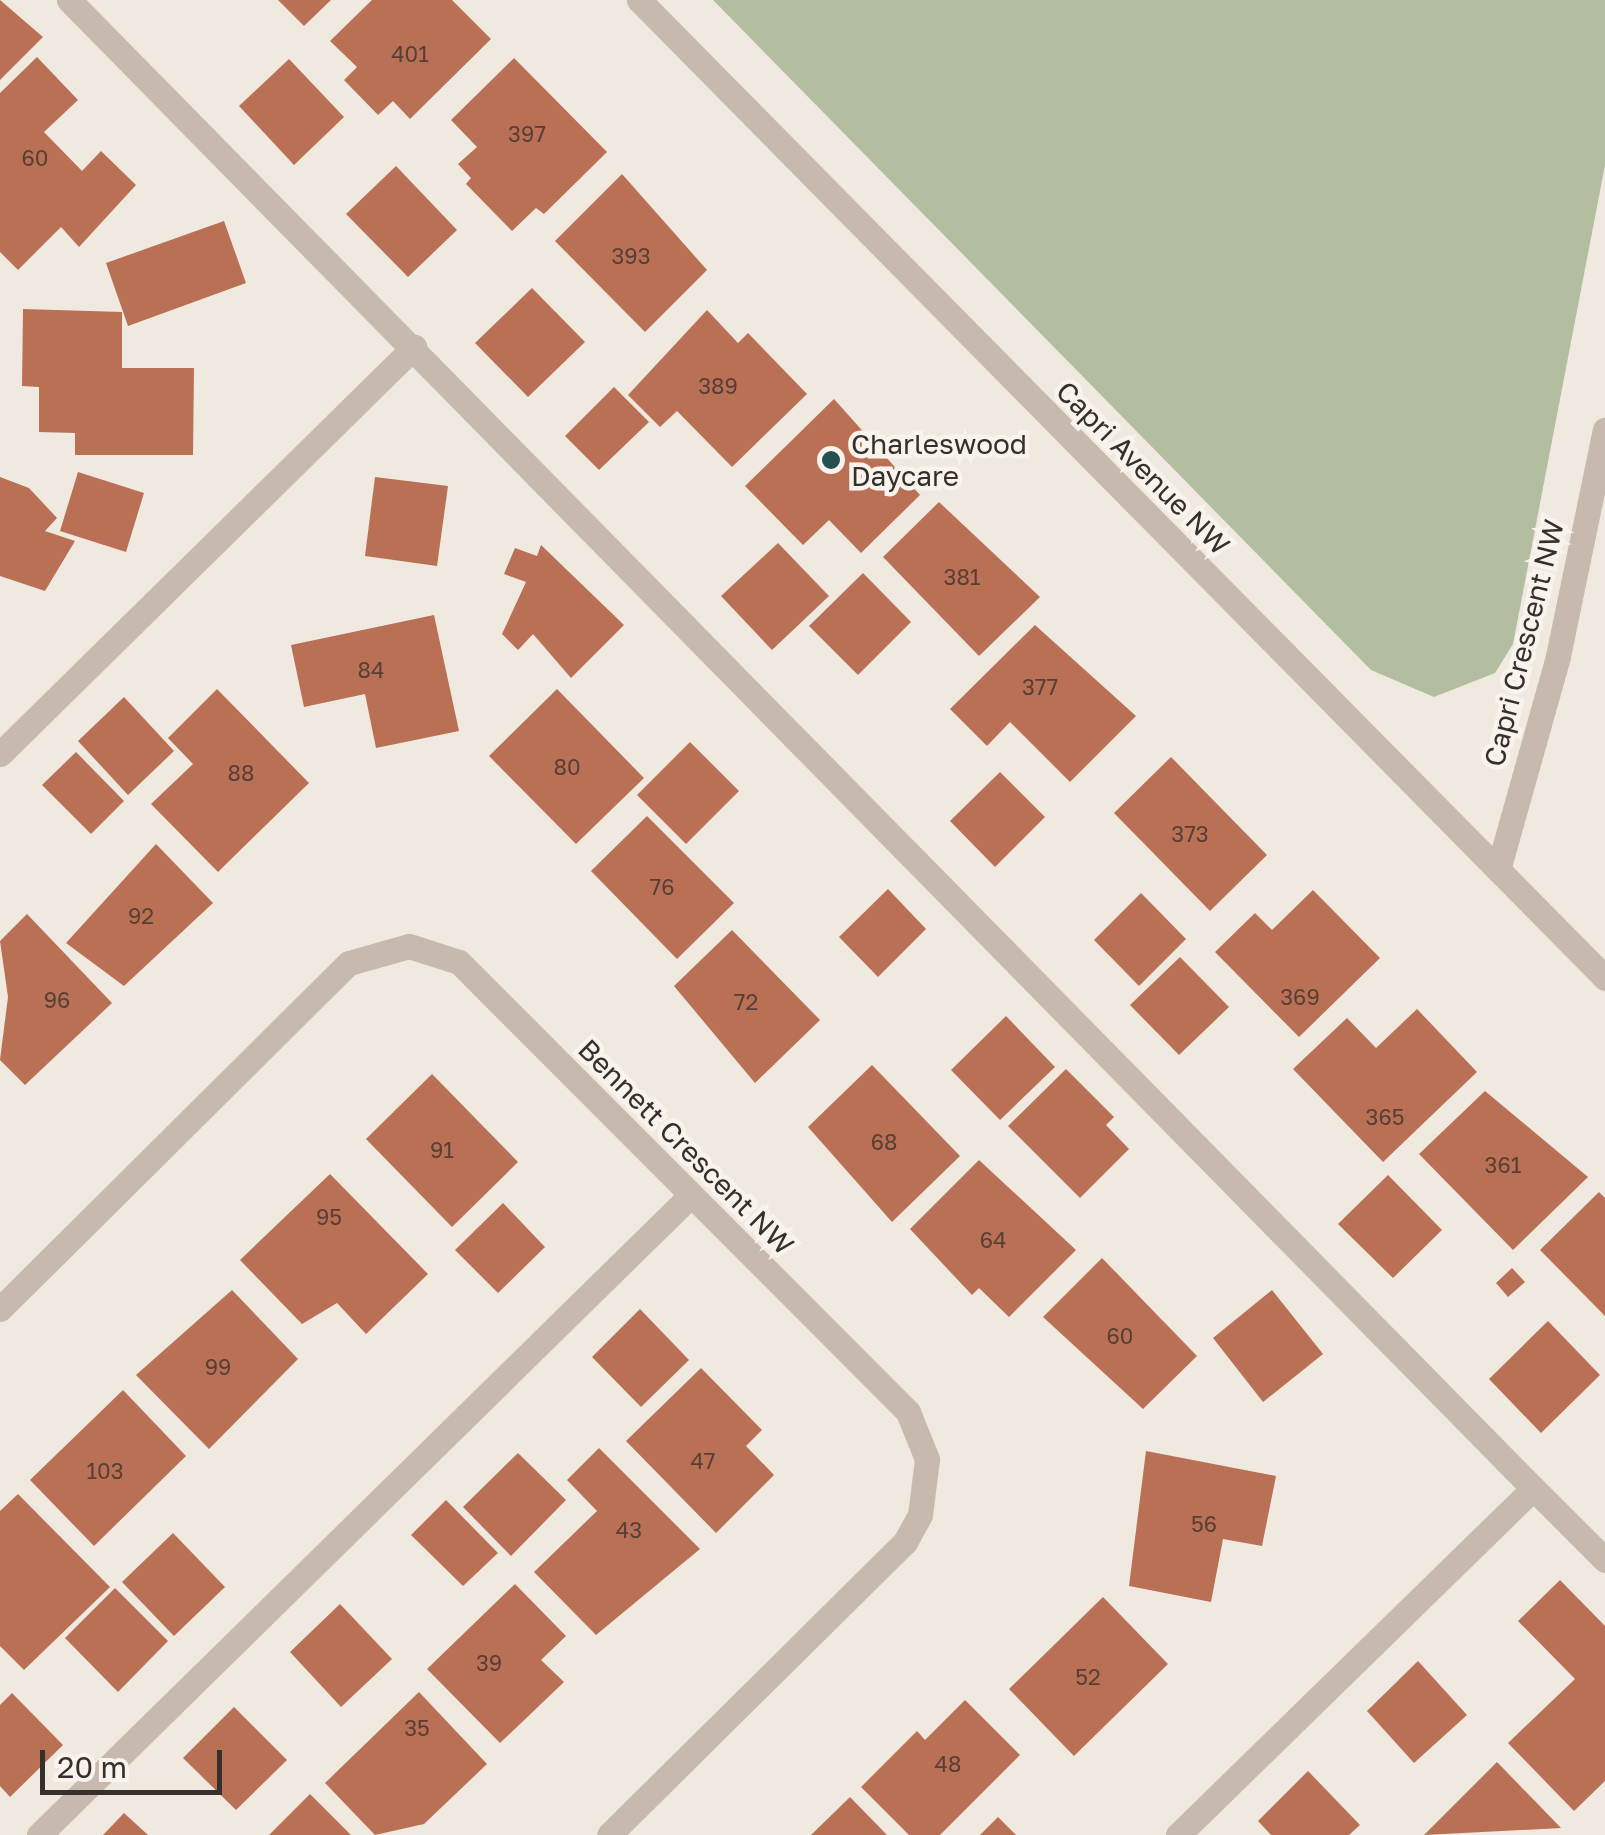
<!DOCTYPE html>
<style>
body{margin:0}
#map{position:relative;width:1605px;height:1835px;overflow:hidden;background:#f0e9e0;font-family:"Golos Text",sans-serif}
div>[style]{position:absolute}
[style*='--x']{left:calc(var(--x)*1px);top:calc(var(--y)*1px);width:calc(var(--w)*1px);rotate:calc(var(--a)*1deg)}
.green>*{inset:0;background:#b3bea1}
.building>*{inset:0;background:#b97055}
.minor>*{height:25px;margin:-12.5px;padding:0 12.5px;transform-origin:12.5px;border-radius:12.5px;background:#c7b9ad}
.dots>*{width:28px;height:28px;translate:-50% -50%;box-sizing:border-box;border:5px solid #f8f3ec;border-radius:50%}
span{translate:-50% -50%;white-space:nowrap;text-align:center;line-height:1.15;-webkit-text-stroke:9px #f8f3ec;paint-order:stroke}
.number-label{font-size:22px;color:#573f36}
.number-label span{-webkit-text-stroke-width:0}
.poi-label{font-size:28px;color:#362f2b}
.left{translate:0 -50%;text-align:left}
.street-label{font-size:28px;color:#362f2b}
.scale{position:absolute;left:40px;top:1750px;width:182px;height:45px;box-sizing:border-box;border:5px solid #362f2b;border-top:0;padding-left:12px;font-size:30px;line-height:35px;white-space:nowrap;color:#362f2b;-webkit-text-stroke:8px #f8f3ec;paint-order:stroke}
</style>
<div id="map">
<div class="green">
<i style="clip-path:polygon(713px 0,1605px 0,1605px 165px,1513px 644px,1495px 673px,1434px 697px,1371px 670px)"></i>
</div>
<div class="building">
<i style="clip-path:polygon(0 0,43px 37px,0 80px)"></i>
<i style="clip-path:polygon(278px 0,331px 0,304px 26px)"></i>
<i style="clip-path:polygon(372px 0,452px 0,491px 39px,410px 119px,393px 101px,378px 115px,344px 80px,357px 67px,330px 41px)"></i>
<i style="clip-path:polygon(37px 57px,78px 100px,44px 132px,82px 171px,101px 151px,136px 185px,79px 247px,61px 227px,18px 270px,0 252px,0 93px)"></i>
<i style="clip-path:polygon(514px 58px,607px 152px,544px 214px,536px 208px,512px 231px,466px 184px,471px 178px,458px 164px,477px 147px,451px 120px)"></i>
<i style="clip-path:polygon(289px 59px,344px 117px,294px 165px,239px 106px)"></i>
<i style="clip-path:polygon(396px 166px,457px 230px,408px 277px,346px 214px)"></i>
<i style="clip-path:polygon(622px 174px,707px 270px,645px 332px,555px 241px)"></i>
<i style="clip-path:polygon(224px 221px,246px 283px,128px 326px,106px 263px)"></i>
<i style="clip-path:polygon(532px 288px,585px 342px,528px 397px,475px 343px)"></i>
<i style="clip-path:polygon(23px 309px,122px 312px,122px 368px,194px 368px,193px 455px,75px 455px,75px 433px,39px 432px,39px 387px,22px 386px)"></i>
<i style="clip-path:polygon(707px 310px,738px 343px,748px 333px,807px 394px,732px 467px,677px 411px,660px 427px,628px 395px)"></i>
<i style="clip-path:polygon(614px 387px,649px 422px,599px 470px,565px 436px)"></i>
<i style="clip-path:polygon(834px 399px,920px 495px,861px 553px,829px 520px,803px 545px,745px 486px)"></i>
<i style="clip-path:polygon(78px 472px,144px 493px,126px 552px,60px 531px)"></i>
<i style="clip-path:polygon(0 477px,29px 488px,57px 518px,45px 531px,75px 541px,45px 591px,0 576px)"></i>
<i style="clip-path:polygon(375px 477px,448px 486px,437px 566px,365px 556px)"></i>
<i style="clip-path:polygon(939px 502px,1040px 597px,979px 656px,883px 557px)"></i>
<i style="clip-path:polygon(778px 543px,829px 596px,772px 650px,721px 596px)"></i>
<i style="clip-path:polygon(541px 545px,624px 625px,571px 678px,533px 634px,518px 650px,502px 634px,526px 582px,504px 574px,515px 548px,537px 556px)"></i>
<i style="clip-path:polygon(863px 573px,911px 622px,858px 675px,809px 626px)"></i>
<i style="clip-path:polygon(434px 615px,459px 731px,376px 748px,365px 694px,304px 707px,291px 645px)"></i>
<i style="clip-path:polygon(1035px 625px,1136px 716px,1070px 782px,1010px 722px,987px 746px,950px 709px)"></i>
<i style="clip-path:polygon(217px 689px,309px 783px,218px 872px,151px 804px,193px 764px,168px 738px)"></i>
<i style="clip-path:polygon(557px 689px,644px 778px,576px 844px,489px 756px)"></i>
<i style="clip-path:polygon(124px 697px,174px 751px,128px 795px,78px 741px)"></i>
<i style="clip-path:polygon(690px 742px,739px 791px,686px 844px,637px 795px)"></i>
<i style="clip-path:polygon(76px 752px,124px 801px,91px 834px,42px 785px)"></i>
<i style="clip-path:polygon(1171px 757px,1267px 855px,1210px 911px,1114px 813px)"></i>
<i style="clip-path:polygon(1000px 772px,1045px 817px,995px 867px,950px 821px)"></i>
<i style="clip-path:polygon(647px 816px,734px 903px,677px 959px,591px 871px)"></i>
<i style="clip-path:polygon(156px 844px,213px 903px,124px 986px,66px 943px)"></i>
<i style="clip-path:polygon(888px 889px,926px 929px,878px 977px,839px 937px)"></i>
<i style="clip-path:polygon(1313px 890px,1380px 958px,1299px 1037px,1215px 952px,1255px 913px,1272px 930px)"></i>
<i style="clip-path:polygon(1141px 893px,1186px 939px,1139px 986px,1094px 940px)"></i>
<i style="clip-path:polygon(27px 914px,112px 1003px,25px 1085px,0 1060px,8px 997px,0 941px)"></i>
<i style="clip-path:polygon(732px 930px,820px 1020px,755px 1083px,674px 986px)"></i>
<i style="clip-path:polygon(1180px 957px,1229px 1007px,1179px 1055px,1130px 1005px)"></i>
<i style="clip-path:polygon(1417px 1009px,1477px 1072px,1383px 1162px,1293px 1069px,1347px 1018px,1376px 1048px)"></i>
<i style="clip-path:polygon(1006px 1016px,1055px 1067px,1000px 1120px,951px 1070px)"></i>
<i style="clip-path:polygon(872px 1065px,960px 1156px,892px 1222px,808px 1127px)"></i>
<i style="clip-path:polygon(1066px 1069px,1114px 1117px,1106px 1125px,1129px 1149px,1080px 1198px,1008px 1126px)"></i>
<i style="clip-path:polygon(432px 1074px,518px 1162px,452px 1227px,366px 1139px)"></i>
<i style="clip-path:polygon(1485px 1091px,1588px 1177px,1513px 1250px,1419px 1154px)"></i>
<i style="clip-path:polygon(979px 1160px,1076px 1250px,1009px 1317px,979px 1288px,972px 1295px,910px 1229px)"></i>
<i style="clip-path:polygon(330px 1174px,428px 1274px,366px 1334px,337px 1303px,302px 1324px,240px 1260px)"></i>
<i style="clip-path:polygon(1388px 1175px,1442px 1230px,1393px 1278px,1338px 1224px)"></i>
<i style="clip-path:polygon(1599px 1192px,1605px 1198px,1605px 1316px,1540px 1250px)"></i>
<i style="clip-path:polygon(503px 1203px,545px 1247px,498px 1293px,455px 1250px)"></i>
<i style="clip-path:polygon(1102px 1258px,1197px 1356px,1143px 1409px,1043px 1317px)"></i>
<i style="clip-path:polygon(1512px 1268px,1525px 1282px,1508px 1297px,1496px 1283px)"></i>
<i style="clip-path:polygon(232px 1290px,298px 1359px,209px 1449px,136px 1375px)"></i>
<i style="clip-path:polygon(1272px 1290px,1323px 1354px,1263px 1402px,1213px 1338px)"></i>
<i style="clip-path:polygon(640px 1309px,689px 1360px,641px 1407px,592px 1357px)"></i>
<i style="clip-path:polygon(1548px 1321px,1600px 1375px,1541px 1433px,1489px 1379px)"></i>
<i style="clip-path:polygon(701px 1368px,762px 1430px,746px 1446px,774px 1475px,716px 1533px,626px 1441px)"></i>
<i style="clip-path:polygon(123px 1390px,186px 1456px,94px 1546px,30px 1480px)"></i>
<i style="clip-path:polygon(599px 1448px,700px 1549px,596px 1635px,534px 1572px,597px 1511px,567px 1480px)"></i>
<i style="clip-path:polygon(1146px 1451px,1276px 1476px,1262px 1546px,1223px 1539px,1211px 1602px,1129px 1586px)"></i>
<i style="clip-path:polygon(518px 1453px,566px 1500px,511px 1556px,463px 1507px)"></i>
<i style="clip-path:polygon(18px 1494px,110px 1587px,24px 1670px,0 1646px,0 1511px)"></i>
<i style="clip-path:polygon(446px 1500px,498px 1553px,463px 1586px,411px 1535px)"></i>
<i style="clip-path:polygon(173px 1533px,225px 1587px,174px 1636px,122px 1582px)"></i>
<i style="clip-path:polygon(1560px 1580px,1605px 1626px,1605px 1781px,1574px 1811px,1508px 1743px,1575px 1679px,1518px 1621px)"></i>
<i style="clip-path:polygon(515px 1584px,566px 1636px,541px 1660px,564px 1682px,500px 1743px,427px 1669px)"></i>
<i style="clip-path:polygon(115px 1588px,168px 1641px,118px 1692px,65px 1638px)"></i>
<i style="clip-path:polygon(1103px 1597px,1168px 1664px,1074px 1756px,1009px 1689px)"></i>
<i style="clip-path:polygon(340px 1604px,392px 1659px,341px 1707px,290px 1652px)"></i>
<i style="clip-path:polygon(1418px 1661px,1467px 1715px,1414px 1763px,1367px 1711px)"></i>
<i style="clip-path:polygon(419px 1692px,487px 1764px,424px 1824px,375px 1835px,325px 1783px)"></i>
<i style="clip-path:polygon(12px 1693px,63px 1745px,10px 1797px,0 1786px,0 1705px)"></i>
<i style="clip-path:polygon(965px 1700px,1020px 1755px,940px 1835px,909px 1835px,861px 1787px,917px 1731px,925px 1740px)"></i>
<i style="clip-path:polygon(234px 1707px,287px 1760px,236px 1810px,183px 1758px)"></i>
<i style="clip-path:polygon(1497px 1762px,1561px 1828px,1424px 1835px)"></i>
<i style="clip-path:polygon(1308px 1771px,1360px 1825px,1349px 1835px,1271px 1835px,1258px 1821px)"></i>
<i style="clip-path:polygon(310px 1794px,351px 1835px,269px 1835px)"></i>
<i style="clip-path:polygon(850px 1797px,887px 1835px,811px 1835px)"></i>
<i style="clip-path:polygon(124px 1813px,148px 1835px,103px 1835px)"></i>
<i style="clip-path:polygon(998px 1817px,1016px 1835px,980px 1835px)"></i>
</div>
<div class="minor">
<i style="--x:69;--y:0;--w:2087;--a:45.47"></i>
<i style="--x:639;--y:0;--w:1375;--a:45.35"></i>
<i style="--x:0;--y:754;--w:581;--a:-44.51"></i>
<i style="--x:1498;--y:870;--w:222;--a:-74.3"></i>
<i style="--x:1558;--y:656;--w:231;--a:-78.3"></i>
<i style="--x:0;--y:1309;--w:491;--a:-44.8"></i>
<i style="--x:349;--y:963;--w:62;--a:-15.8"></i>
<i style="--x:409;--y:946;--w:52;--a:17.7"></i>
<i style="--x:459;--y:962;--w:636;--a:45.06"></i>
<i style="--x:908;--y:1412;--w:51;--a:68"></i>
<i style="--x:927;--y:1459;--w:56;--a:97.1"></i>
<i style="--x:920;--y:1515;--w:31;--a:119"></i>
<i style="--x:905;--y:1542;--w:416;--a:135.3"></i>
<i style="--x:39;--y:1835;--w:914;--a:-44.47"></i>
<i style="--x:1178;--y:1835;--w:496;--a:-44.3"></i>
<i style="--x:1533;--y:1488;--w:102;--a:45"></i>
</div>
<div class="dots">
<i style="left:831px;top:460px;background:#244f53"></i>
</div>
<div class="number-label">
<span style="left:410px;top:54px">401</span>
<span style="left:527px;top:134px">397</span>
<span style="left:35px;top:158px">60</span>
<span style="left:631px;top:256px">393</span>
<span style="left:718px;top:386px">389</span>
<span style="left:962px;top:577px">381</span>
<span style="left:371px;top:670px">84</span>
<span style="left:1040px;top:687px">377</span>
<span style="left:567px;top:767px">80</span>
<span style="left:241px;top:773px">88</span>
<span style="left:1190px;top:834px">373</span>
<span style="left:662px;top:887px">76</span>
<span style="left:141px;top:916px">92</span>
<span style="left:1300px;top:997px">369</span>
<span style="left:57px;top:1000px">96</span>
<span style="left:746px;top:1002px">72</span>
<span style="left:1385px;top:1117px">365</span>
<span style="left:884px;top:1142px">68</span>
<span style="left:442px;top:1150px">91</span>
<span style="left:1503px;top:1165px">361</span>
<span style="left:329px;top:1217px">95</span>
<span style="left:993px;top:1240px">64</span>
<span style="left:1120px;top:1336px">60</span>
<span style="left:218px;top:1367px">99</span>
<span style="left:703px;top:1461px">47</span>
<span style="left:105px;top:1471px">103</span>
<span style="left:1204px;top:1524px">56</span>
<span style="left:629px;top:1530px">43</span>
<span style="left:489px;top:1663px">39</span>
<span style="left:1088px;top:1677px">52</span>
<span style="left:417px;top:1728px">35</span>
<span style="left:948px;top:1764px">48</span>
</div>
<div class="poi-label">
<span class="left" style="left:851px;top:460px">Charleswood<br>Daycare</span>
</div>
<div class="street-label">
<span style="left:1143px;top:468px;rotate:45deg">Capri Avenue NW</span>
<span style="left:1524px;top:643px;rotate:-76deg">Capri Crescent NW</span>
<span style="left:686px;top:1147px;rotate:45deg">Bennett Crescent NW</span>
</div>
<div class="scale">20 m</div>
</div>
